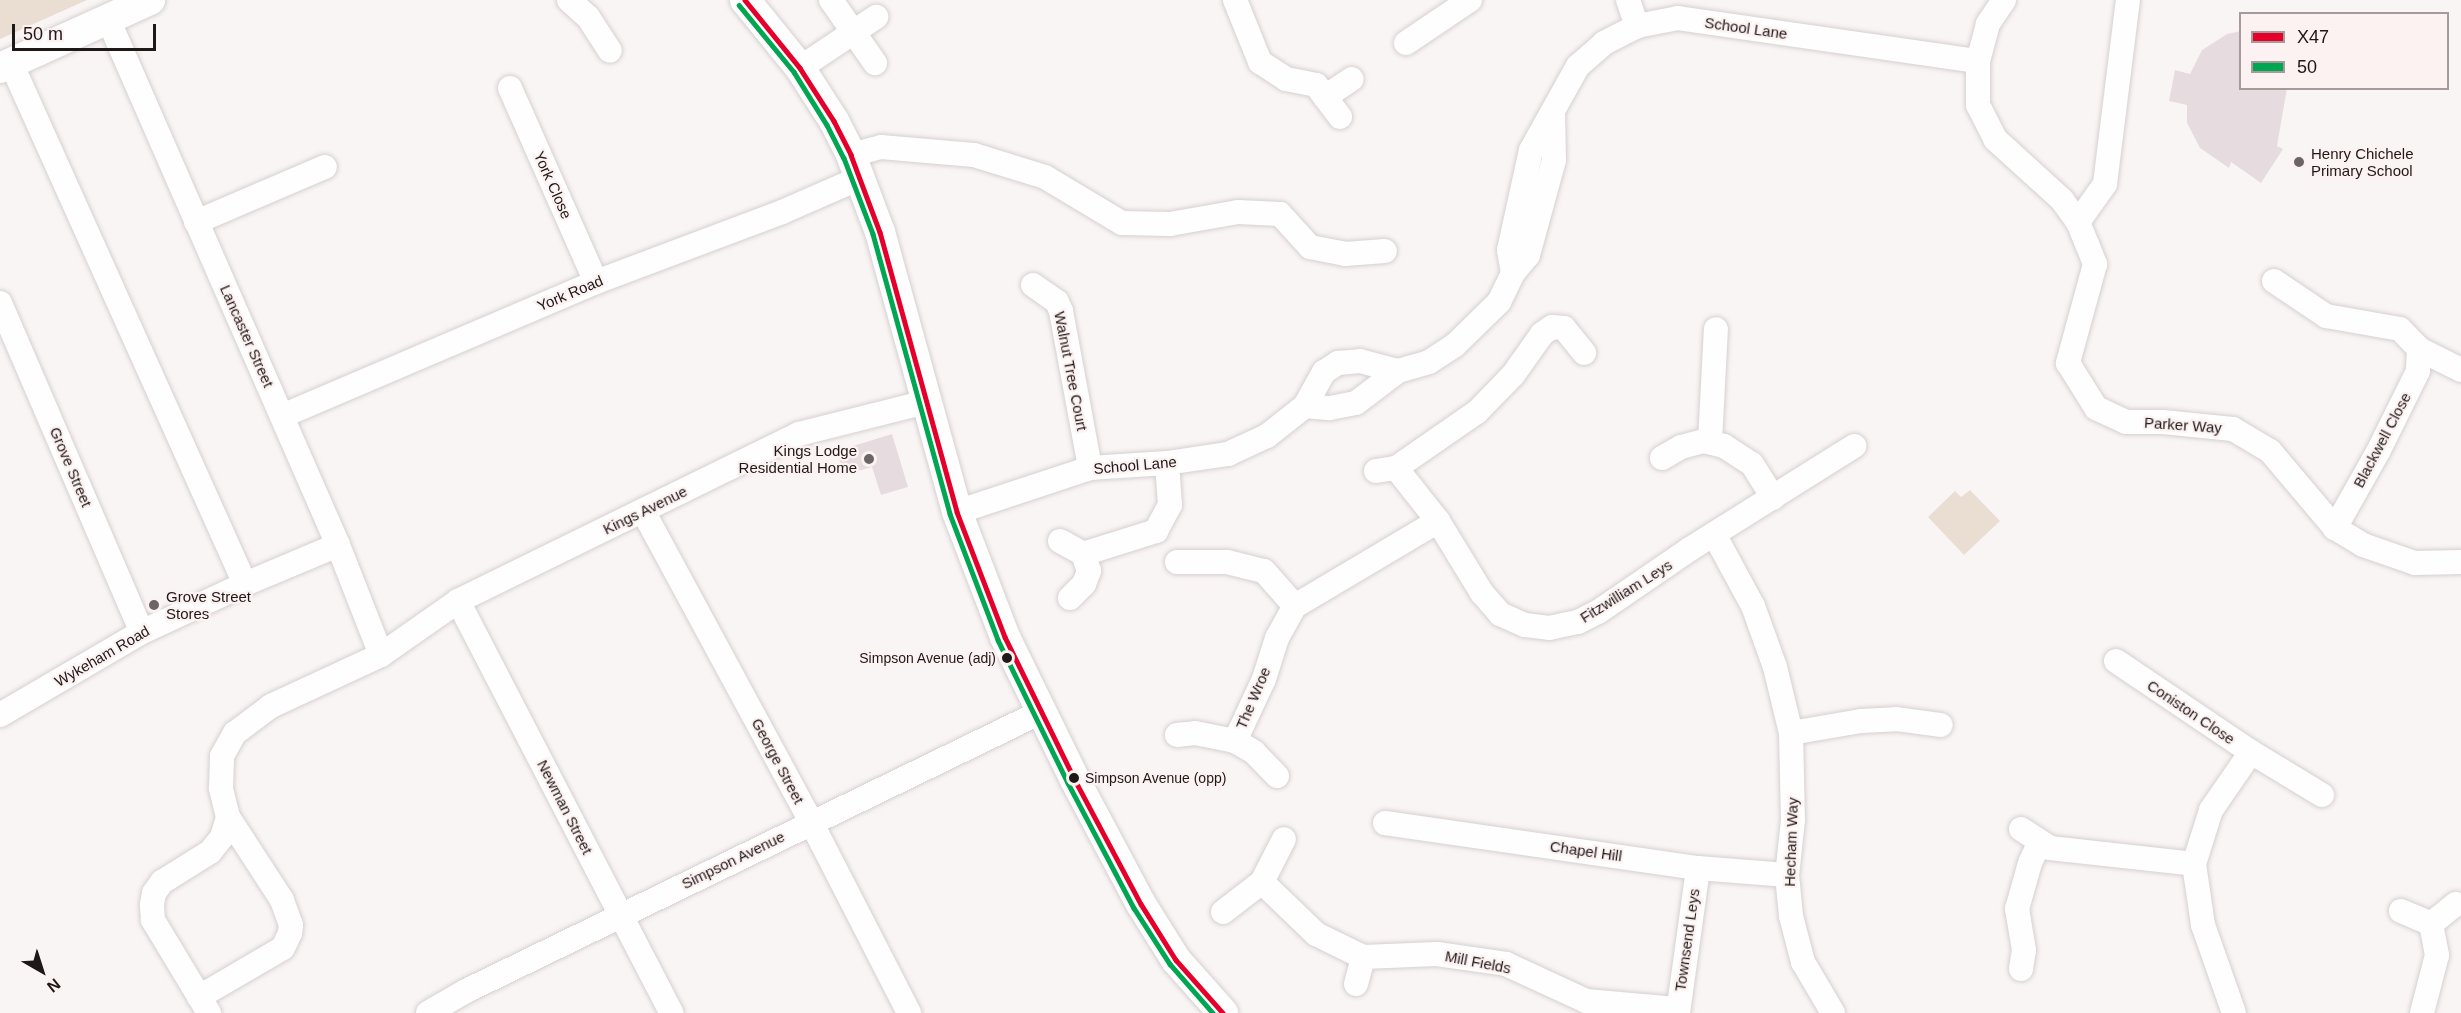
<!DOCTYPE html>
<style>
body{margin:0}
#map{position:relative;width:2461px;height:1013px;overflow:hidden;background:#faf5f5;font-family:Helvetica,sans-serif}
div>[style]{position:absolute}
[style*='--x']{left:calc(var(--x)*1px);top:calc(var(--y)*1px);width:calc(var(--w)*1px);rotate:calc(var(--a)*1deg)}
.green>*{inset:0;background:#eaddd1}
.building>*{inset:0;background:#e6dcdf}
.roads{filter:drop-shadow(0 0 2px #d6d0d0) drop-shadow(0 0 2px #d6d0d0)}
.minor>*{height:24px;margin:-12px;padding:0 12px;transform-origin:12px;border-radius:12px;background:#fefefe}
.major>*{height:30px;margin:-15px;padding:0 15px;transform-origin:15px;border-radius:15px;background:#fefefe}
.bus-1>*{height:4.5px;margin:-2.25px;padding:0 2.25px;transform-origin:2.25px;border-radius:2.25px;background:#e4002b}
.bus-2>*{height:4.5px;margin:-2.25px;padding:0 2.25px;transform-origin:2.25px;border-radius:2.25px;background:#00a651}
.dots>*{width:16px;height:16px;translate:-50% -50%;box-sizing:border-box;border:3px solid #fdf2f2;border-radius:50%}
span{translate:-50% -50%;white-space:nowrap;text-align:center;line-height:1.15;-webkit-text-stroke:4.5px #fdf2f2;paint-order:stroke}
.bus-label{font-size:14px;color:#1e1817}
.right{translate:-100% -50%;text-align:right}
.left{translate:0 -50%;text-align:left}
.street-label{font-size:15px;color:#1e1817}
.poi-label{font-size:15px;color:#1e1817}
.legend{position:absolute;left:2239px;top:12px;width:210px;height:78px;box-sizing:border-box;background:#fdf2f2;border:2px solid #a49b9a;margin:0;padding:8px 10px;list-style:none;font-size:18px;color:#1e1817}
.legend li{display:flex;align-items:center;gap:12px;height:30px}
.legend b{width:30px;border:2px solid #a49b9a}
.north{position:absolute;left:12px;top:941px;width:60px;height:60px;-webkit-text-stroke:4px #fdf2f2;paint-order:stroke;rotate:141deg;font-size:16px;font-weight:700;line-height:24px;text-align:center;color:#1e1817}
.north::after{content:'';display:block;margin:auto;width:21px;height:27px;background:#1e1817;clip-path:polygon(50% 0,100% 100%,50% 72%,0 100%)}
.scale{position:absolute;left:12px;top:24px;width:144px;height:27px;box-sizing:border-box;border:3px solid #1e1817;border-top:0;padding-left:8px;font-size:18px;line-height:21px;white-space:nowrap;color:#1e1817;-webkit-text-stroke:4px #fdf2f2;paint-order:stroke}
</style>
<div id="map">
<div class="green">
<i style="clip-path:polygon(0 0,87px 0,0 39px)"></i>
<i style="clip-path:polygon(1970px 490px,2000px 521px,1964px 555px,1928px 517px,1955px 491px,1961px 497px)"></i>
</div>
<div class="building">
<i style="clip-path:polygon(2241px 31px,2241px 88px,2287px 88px,2277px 146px,2283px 149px,2261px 183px,2231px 162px,2229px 168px,2200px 148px,2187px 123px,2187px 105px,2169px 101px,2175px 70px,2190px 74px,2202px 50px,2227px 34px)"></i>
<i style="clip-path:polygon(892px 434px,908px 487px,881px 495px,872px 467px,844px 475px,837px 451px)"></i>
</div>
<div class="roads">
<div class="minor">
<i style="--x:569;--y:0;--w:25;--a:42"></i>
<i style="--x:588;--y:17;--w:40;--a:57.1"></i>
<i style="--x:831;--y:0;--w:77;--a:55.1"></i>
<i style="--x:1235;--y:0;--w:67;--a:68"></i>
<i style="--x:1260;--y:62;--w:31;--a:33"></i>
<i style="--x:1286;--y:79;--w:31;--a:11"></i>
<i style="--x:1316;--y:85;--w:40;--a:53"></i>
<i style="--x:1628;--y:0;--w:28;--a:71"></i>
<i style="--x:2004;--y:0;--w:29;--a:124"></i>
<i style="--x:1988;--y:24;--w:38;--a:105"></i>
<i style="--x:1978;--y:61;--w:44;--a:90"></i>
<i style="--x:1978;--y:105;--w:38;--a:63"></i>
<i style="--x:1995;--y:139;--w:91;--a:42.3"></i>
<i style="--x:2062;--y:200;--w:27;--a:54"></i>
<i style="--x:2078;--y:222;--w:24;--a:68"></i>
<i style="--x:2087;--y:244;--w:22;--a:68"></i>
<i style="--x:2095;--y:264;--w:103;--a:105.3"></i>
<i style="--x:2068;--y:363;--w:53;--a:58.1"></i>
<i style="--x:2096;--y:408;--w:33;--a:25"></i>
<i style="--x:2126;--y:422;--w:37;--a:0"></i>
<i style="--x:2163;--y:422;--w:70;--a:5.7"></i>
<i style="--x:2233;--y:429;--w:43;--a:30.7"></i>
<i style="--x:2270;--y:451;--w:101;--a:49.8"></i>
<i style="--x:2335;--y:528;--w:33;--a:31"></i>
<i style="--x:2363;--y:545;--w:55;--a:19.1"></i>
<i style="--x:2415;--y:563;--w:46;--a:-1.2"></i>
<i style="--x:108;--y:19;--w:574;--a:66.38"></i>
<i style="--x:338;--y:545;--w:118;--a:68.6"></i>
<i style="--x:1406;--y:43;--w:77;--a:-33.9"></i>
<i style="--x:11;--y:63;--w:571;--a:65.81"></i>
<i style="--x:800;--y:68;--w:92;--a:-33.9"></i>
<i style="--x:510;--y:88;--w:212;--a:66.1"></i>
<i style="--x:1325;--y:97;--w:32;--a:-34"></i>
<i style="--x:851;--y:155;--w:31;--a:-15"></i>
<i style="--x:881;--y:147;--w:93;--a:4.9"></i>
<i style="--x:974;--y:155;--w:74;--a:17.2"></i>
<i style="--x:1045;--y:177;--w:90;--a:30.9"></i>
<i style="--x:1122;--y:223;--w:48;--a:1.2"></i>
<i style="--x:1170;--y:224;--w:69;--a:-10"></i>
<i style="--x:1238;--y:212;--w:42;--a:2.7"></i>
<i style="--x:1280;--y:214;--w:45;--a:47.7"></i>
<i style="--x:1310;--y:247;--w:36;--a:11"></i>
<i style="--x:1345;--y:254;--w:40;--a:-4.3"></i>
<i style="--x:196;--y:222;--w:140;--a:-23.1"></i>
<i style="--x:2078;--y:222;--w:47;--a:-54.6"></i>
<i style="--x:2105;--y:184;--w:185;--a:-82.9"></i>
<i style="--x:1513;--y:273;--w:23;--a:-100"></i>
<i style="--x:1509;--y:250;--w:102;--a:-77.6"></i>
<i style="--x:1531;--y:150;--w:96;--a:-60.8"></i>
<i style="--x:1578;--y:66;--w:35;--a:-41"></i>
<i style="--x:1604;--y:43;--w:37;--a:-27"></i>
<i style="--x:1637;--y:26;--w:42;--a:-11"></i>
<i style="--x:1678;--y:18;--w:303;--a:8.2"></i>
<i style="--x:2274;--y:281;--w:63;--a:33.9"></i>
<i style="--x:2326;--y:316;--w:75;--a:10"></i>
<i style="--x:2400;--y:329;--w:28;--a:46"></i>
<i style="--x:2419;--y:349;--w:22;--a:93"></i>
<i style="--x:2418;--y:371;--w:88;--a:116.3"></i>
<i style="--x:2379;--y:450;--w:90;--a:119.4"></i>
<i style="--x:1033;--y:285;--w:29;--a:35"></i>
<i style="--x:1057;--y:302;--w:10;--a:66"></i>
<i style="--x:1061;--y:311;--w:160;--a:79.5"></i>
<i style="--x:0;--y:303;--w:358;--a:66.7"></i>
<i style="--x:2419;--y:349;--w:47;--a:26.6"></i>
<i style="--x:1305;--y:406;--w:25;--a:5"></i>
<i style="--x:1330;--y:408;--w:26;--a:-11"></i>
<i style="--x:1356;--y:403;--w:53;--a:-37.3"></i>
<i style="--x:1398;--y:371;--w:32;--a:-16"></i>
<i style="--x:1429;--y:362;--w:31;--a:-33"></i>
<i style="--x:1455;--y:345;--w:62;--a:-44.3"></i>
<i style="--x:1499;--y:302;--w:32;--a:-64"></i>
<i style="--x:1513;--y:273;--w:23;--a:-50"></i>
<i style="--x:1528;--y:255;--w:98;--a:-74.7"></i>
<i style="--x:1554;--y:160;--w:46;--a:-91.2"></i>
<i style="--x:282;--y:416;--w:341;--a:-23.1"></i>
<i style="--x:596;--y:282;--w:199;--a:-20.6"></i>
<i style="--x:782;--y:212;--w:85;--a:-23.6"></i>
<i style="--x:1710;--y:442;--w:113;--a:-87"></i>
<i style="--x:1662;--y:458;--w:22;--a:-30"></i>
<i style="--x:1681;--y:447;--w:24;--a:-15"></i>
<i style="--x:1704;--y:441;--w:21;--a:14"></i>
<i style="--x:1724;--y:446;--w:33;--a:33"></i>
<i style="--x:1752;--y:464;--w:40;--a:58"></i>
<i style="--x:1396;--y:468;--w:68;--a:51.6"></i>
<i style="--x:1438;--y:521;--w:84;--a:58.6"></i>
<i style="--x:1482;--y:593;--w:28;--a:49"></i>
<i style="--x:1500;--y:614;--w:27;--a:24"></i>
<i style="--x:1525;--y:625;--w:24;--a:7"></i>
<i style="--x:1549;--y:628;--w:30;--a:-12"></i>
<i style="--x:1578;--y:622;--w:22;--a:-27"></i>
<i style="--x:1598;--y:612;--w:112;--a:-34.4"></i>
<i style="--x:1690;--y:549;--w:194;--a:-32.1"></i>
<i style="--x:1376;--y:471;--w:20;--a:-9"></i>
<i style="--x:1396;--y:468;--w:98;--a:-34.7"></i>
<i style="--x:1477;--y:412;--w:52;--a:-45.8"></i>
<i style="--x:1513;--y:375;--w:50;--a:-54.7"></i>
<i style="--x:1542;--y:334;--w:12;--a:-35"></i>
<i style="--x:1552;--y:327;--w:12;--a:5"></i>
<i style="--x:1564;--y:328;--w:32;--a:51"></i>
<i style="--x:643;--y:511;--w:353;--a:61.6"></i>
<i style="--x:811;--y:822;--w:215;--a:62.8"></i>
<i style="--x:957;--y:512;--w:140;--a:-18.3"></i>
<i style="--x:1090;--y:468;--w:77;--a:-3.7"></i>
<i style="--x:1167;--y:463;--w:62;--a:-8.4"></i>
<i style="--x:1228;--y:454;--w:43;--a:-24.8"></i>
<i style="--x:1267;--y:436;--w:48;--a:-38.3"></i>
<i style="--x:1305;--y:406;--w:39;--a:-61"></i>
<i style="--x:1324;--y:372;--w:17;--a:-33"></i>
<i style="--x:1338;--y:363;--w:22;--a:-5"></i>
<i style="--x:1360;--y:361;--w:39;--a:15"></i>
<i style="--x:1714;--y:534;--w:82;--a:61.6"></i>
<i style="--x:1753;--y:606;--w:65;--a:70.2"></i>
<i style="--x:1775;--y:667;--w:68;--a:76.4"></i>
<i style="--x:1791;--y:733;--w:87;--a:88.7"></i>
<i style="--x:1793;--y:820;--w:55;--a:96.2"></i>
<i style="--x:1787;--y:875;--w:41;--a:84.4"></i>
<i style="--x:1791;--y:916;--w:48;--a:75.4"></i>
<i style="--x:1803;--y:962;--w:59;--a:59.5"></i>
<i style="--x:1060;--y:541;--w:26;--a:29"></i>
<i style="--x:1177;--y:562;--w:50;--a:0"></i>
<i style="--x:1227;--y:562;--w:38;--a:14"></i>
<i style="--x:1264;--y:571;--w:47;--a:48.5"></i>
<i style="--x:1070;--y:598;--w:20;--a:-45"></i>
<i style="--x:1084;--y:584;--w:14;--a:-69"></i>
<i style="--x:1089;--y:571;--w:18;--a:-109"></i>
<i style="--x:1083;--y:554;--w:77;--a:-17.5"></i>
<i style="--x:1156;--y:531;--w:30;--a:-62"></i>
<i style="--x:1170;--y:505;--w:42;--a:-94.1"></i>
<i style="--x:458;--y:601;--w:464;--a:62.6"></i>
<i style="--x:2116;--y:661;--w:163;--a:34"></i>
<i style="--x:2251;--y:752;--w:70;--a:124.6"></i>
<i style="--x:2211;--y:810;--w:57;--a:107.5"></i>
<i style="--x:2194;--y:864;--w:62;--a:81.6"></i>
<i style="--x:2203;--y:925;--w:93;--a:70.6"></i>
<i style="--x:0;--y:715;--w:164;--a:-30.3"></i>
<i style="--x:142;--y:632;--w:114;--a:-25"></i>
<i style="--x:245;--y:584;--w:101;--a:-22.8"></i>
<i style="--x:1791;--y:733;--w:71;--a:-9.7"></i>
<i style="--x:1861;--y:721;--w:35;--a:-3"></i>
<i style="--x:1896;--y:719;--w:45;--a:7.6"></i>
<i style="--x:1177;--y:735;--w:18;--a:-6"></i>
<i style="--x:1195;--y:733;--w:41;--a:11.3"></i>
<i style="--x:2251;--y:752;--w:83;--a:31.2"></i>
<i style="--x:1277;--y:776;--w:33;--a:-134"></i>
<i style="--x:1254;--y:752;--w:22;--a:-150"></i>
<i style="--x:1235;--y:741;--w:68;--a:-64.9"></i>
<i style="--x:1264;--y:679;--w:43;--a:-72.4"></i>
<i style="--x:1277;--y:638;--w:37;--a:-61"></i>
<i style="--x:1295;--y:606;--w:166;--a:-30.7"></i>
<i style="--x:1385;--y:823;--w:316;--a:8.2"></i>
<i style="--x:1698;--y:868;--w:89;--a:4.5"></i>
<i style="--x:2021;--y:829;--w:35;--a:33"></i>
<i style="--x:2050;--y:848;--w:145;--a:6.3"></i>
<i style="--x:1262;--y:882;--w:75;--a:43.9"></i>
<i style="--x:1316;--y:934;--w:52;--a:26.1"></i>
<i style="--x:1363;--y:957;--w:74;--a:-2.3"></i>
<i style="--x:1437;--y:954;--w:70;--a:8.2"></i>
<i style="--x:1506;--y:964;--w:88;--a:24.8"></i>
<i style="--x:1586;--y:1001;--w:91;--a:5"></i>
<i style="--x:2401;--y:911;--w:33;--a:23"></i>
<i style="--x:2431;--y:924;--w:32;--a:79"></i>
<i style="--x:2437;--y:955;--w:60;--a:104.5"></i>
<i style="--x:1223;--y:912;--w:49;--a:-37.6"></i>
<i style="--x:1262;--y:882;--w:48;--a:-62.9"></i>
<i style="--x:2431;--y:924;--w:32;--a:-39"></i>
<i style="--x:2021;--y:969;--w:19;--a:-81"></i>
<i style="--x:2024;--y:950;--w:42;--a:-99.7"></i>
<i style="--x:2017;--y:909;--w:48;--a:-74.2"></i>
<i style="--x:2030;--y:863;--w:23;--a:-65"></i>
<i style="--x:1356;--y:984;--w:28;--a:-75"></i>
<i style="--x:199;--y:997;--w:97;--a:-30.3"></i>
<i style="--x:283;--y:948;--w:17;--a:-65"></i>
<i style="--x:290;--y:933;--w:8;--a:-83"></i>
<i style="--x:291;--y:925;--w:27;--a:-110"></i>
<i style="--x:282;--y:900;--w:99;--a:-123"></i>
<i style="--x:228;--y:817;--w:30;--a:-104"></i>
<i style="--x:221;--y:788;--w:32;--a:-88"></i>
<i style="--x:222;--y:756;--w:26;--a:-61"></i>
<i style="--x:235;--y:733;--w:45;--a:-36.9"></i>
<i style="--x:271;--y:706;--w:121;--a:-24.9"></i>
<i style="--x:381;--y:655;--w:94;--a:-35"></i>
<i style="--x:458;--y:601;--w:380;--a:-26.1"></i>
<i style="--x:799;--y:434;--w:131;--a:-14.1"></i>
<i style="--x:209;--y:1013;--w:109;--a:-121.1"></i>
<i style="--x:153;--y:920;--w:15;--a:-94"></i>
<i style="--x:152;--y:905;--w:12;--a:-81"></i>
<i style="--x:154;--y:893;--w:14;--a:-54"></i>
<i style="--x:162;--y:882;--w:57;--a:-32"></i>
<i style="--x:210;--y:852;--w:19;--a:-51"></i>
<i style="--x:222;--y:837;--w:21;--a:-73"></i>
<i style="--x:428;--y:1013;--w:44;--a:-30.1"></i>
<i style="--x:466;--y:991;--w:639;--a:-25.88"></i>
<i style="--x:1678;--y:1013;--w:146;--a:-82.1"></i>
</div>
<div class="major">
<i style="--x:745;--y:0;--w:87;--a:51"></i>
<i style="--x:800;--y:68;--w:63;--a:57.3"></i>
<i style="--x:834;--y:121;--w:38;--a:63"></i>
<i style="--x:851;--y:155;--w:82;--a:69.4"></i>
<i style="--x:880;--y:232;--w:290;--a:74.6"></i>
<i style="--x:957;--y:512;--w:134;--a:69"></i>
<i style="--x:1005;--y:637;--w:159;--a:63.9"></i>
<i style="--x:1075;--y:780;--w:140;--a:62"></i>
<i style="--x:1141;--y:904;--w:66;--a:58"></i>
<i style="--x:1176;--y:960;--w:71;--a:48.4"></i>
<i style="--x:0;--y:68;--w:165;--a:-24.4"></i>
</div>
</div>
<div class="bus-1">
<i style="--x:745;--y:0;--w:87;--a:51"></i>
<i style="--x:800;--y:68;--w:63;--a:57.3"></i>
<i style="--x:834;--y:121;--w:38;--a:63"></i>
<i style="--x:851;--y:155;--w:82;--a:69.4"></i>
<i style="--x:880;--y:232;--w:290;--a:74.6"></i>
<i style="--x:957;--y:512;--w:134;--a:69"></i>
<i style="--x:1005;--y:637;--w:159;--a:63.9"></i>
<i style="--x:1075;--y:780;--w:140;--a:62"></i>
<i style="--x:1141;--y:904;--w:66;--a:58"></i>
<i style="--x:1176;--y:960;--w:71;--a:48.4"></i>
</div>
<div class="bus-2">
<i style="--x:739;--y:5;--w:87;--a:50.6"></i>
<i style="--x:794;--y:72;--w:62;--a:58.1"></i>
<i style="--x:827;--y:125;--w:37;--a:63"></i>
<i style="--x:844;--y:158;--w:81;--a:69.1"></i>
<i style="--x:873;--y:234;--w:290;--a:74.6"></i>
<i style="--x:950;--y:514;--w:135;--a:69.1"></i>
<i style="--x:998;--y:640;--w:159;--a:63.9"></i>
<i style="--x:1068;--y:783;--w:141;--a:62.2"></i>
<i style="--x:1134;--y:908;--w:67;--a:57.3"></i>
<i style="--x:1170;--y:964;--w:65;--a:48.7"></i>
</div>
<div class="dots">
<i style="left:2299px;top:162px;background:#6b6565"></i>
<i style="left:869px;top:459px;background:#6b6565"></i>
<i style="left:154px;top:605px;background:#6b6565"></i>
<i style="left:1007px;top:658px;background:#1e1817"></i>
<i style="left:1074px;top:778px;background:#1e1817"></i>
</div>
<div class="bus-label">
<span class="right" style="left:996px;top:658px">Simpson Avenue (adj)</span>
<span class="left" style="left:1085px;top:778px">Simpson Avenue (opp)</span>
</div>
<div class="street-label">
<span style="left:1746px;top:28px;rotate:8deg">School Lane</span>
<span style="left:553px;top:185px;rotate:66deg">York Close</span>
<span style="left:570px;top:293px;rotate:-23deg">York Road</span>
<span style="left:247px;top:336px;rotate:66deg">Lancaster Street</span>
<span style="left:1071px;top:371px;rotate:79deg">Walnut Tree Court</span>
<span style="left:2183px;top:425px;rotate:4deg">Parker Way</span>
<span style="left:2382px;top:440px;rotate:-62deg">Blackwell Close</span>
<span style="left:1135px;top:465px;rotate:-5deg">School Lane</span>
<span style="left:71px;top:467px;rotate:67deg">Grove Street</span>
<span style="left:645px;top:510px;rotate:-26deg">Kings Avenue</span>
<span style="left:1626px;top:591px;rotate:-32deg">Fitzwilliam Leys</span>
<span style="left:102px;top:656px;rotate:-30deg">Wykeham Road</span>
<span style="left:1253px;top:698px;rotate:-67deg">The Wroe</span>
<span style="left:2191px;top:712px;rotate:34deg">Coniston Close</span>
<span style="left:778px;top:761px;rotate:62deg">George Street</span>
<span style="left:565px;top:807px;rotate:63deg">Newman Street</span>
<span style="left:1791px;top:842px;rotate:-88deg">Hecham Way</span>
<span style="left:1586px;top:851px;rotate:8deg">Chapel Hill</span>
<span style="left:733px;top:860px;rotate:-26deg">Simpson Avenue</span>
<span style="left:1687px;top:940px;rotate:-82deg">Townsend Leys</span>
<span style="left:1478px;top:962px;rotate:11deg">Mill Fields</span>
</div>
<div class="poi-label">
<span class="left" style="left:2311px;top:162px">Henry Chichele<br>Primary School</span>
<span class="right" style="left:857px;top:459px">Kings Lodge<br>Residential Home</span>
<span class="left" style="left:166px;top:605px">Grove Street<br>Stores</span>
</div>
<ul class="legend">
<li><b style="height:8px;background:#e4002b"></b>X47</li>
<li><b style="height:8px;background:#00a651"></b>50</li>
</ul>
<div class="north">N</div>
<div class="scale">50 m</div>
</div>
